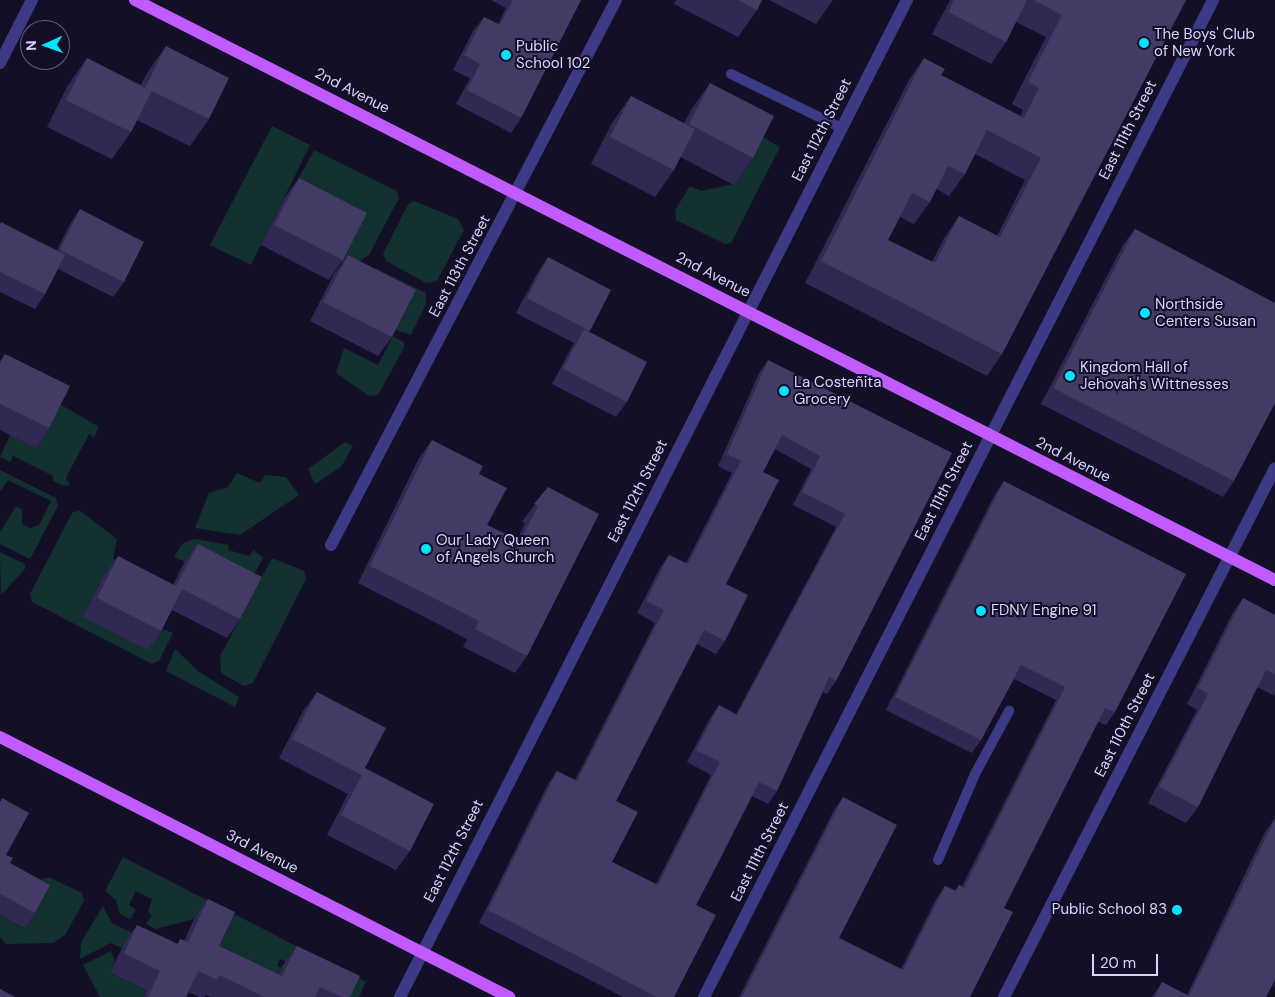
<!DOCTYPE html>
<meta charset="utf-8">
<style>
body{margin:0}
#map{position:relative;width:1275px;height:997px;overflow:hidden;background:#130f26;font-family:"DM Sans",sans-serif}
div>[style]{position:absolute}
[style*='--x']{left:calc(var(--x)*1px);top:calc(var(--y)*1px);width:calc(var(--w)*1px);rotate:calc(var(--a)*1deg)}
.green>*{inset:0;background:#12302f}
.service>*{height:10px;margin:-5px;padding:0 5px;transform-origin:5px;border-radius:5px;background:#3d3a85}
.minor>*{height:12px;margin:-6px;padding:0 6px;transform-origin:6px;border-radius:6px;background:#3d3a85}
.primary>*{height:12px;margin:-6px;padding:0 6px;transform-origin:6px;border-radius:6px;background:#c25bff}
.wall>*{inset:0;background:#312854}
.building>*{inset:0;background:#433a66}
.dots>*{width:14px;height:14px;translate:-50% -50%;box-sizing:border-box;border:2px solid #130f26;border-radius:50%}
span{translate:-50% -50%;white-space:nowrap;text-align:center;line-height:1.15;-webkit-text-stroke:4px #130f26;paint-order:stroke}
.poi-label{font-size:15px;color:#d9d4ff}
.left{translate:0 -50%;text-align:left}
.right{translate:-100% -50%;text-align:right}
.street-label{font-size:15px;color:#d9d4ff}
.north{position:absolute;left:20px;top:20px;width:50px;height:50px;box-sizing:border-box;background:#130f26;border:1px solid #625e7d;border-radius:50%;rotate:268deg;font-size:14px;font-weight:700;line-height:20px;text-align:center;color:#d9d4ff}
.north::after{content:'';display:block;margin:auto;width:18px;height:22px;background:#00e5ff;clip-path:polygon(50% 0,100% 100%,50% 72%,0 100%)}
.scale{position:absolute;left:1092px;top:954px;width:66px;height:22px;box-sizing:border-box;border:2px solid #d9d4ff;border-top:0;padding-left:6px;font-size:15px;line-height:18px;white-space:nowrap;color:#d9d4ff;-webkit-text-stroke:4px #130f26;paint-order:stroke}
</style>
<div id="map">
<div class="green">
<i style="clip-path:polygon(733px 120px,780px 147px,731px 243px,725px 244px,676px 220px,675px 210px,690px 186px,701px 191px,734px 184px)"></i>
<i style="clip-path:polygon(272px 126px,310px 145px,251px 265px,210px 245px)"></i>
<i style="clip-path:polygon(314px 150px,397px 191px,399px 198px,369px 255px,350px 267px,339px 261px,288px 198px)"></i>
<i style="clip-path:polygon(414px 201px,458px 219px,464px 230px,437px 281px,426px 283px,386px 261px,383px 254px,408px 204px)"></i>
<i style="clip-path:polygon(375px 268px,426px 293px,426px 304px,411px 335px,392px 329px,364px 276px)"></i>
<i style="clip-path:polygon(393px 336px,404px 342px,404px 348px,378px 395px,369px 396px,336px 373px,344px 348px,378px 365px)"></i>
<i style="clip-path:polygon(58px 403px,99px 427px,94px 437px,89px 434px,66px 478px,70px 485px,64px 486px,53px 481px,53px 476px,13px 456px,10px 462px,0 457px,10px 435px,36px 447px)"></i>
<i style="clip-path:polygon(345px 442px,353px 446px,341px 467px,315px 484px,308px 469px)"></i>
<i style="clip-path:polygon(0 470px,56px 498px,58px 506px,30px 559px,0 544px,0 532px,16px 506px,22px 509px,22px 524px,30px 528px,39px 525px,51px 501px,8px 480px,0 492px)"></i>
<i style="clip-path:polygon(237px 473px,260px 483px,265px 475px,286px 477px,299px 495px,240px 535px,195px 528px,209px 493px,228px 487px)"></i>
<i style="clip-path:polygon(79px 510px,117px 539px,113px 559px,134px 570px,159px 628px,173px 633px,159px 661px,152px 664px,32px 602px,30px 594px,72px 513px)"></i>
<i style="clip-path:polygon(194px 539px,229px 545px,228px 550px,250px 556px,253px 550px,263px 558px,246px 589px,174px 557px,182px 544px)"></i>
<i style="clip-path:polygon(0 552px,25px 564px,25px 569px,1px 595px)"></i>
<i style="clip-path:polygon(272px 558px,304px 571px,306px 579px,253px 683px,244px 686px,221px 673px,220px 656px)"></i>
<i style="clip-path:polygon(175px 649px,198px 671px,239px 697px,235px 707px,166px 671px)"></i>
<i style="clip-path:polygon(123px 857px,347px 972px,340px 987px,280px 959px,277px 966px,282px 968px,269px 995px,206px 965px,221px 932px,194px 919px,156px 929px,146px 924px,152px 915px,148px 912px,152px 899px,136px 891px,129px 905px,136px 910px,130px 919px,120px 914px,116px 900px,105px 891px)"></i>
<i style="clip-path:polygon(49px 877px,82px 893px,84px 901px,65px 935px,53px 943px,6px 944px,0 937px,0 915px,24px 928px,24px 886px)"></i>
<i style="clip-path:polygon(103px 906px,112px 923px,137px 935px,121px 948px,111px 943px,80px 959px,81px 942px)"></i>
<i style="clip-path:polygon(111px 951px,115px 962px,110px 973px,147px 990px,144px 997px,100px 997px,83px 965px)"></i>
<i style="clip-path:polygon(352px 975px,366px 982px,359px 997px,346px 997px)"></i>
</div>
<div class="service">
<i style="--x:731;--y:74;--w:123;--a:26.1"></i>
<i style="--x:938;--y:860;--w:94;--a:-66.7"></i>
<i style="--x:975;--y:774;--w:72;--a:-61.6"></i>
</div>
<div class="minor">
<i style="--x:0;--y:63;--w:71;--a:-63.1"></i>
<i style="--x:331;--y:545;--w:615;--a:-62.39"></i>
<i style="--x:400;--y:997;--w:1119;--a:-63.05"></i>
<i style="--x:704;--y:997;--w:1119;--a:-62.95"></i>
<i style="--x:1004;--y:997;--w:594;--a:-62.87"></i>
</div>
<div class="primary">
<i style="--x:135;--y:0;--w:1279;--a:26.97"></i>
<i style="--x:0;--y:737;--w:572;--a:27.06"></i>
</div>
<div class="wall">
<i style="clip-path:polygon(491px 0,581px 0,521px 118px,511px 133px,456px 104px,470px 78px,453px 70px,473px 31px,484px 17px,498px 24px,506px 8px)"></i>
<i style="clip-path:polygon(676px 0,762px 0,757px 10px,738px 37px,674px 4px)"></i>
<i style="clip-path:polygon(769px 0,833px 0,816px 24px)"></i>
<i style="clip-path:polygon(evenodd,950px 0,1186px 0,1002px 354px,987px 376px,805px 283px,909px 80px,924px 58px,941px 75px,1021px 116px,1023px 110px,1012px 104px,1046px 37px,1016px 22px,1006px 42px,991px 64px,932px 34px,950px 0,975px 154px,1025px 180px,997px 236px,959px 216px,944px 238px,932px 262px,888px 240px,900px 217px,914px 224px,930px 202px,936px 189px,949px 196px,965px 174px,975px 154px)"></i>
<i style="clip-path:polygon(166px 46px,209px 119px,190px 146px,137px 120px,131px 132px,112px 159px,47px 127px,68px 85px,87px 58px,141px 85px,147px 73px)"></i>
<i style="clip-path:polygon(710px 83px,753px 158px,734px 185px,680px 157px,674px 170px,655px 197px,591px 164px,612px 123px,631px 96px,684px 123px,691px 110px)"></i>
<i style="clip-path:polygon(299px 178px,343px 260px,329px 280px,261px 245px,285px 197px)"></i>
<i style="clip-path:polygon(80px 209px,124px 282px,113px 297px,58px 269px,45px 294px,35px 309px,0 292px,0 224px,57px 250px,70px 224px)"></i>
<i style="clip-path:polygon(1135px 229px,1234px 481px,1223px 497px,1041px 404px,1123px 245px)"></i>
<i style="clip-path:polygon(348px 255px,392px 337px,378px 356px,310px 321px,334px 274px)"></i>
<i style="clip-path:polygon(548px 257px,589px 331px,627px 402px,616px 417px,552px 384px,574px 343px,516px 313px,538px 272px)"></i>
<i style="clip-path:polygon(5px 354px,49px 428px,36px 448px,0 430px,0 361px)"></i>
<i style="clip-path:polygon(evenodd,768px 360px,952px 453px,836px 681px,827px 694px,823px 692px,777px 791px,768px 804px,752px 796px,696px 905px,674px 997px,623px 997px,479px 923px,548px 784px,557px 771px,575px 780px,588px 755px,655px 623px,637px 613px,660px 568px,669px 555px,686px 563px,732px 473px,718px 466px,759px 373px,768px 360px,775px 449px,811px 469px,793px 505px,836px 527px,736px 714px,719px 705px,710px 718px,687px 762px,711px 775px,656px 884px,612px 862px,616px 801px,697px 644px,716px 654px,725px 641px,726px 584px,763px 472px,775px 449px)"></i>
<i style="clip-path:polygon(432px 440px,479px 474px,487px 525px,517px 540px,525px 523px,522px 522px,548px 487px,527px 656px,515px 673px,463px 647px,467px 639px,358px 583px,419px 458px)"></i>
<i style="clip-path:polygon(1004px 481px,1115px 712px,1106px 725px,1098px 722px,1004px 908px,970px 997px,739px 997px,834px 810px,843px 797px,839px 938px,901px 969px,936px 899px,945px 886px,955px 890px,959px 885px,962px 886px,1056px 700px,1014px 679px,981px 740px,972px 753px,886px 710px,995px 494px)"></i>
<i style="clip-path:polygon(198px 544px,240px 619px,227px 638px,172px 610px,161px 631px,148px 650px,83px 617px,104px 576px,118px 556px,173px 585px,184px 563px)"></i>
<i style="clip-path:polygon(1243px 598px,1275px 615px,1275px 696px,1257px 687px,1198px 807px,1186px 823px,1148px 803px,1197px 710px,1187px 704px,1232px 614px)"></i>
<i style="clip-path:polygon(317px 692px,365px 768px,410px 851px,396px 870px,327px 835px,348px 794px,279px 758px,303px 711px)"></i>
<i style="clip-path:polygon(2px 798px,6px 855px,35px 913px,24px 928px,0 915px,0 802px)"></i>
<i style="clip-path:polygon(1275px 818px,1275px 980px,1266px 997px,1152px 997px,1162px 982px,1187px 995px,1265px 832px)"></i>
<i style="clip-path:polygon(208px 899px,219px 946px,279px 974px,283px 965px,297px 946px,350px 997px,211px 997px,206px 995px,205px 997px,199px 997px,188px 992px,186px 997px,144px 997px,147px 990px,110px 973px,124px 944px,137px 925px,177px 944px,180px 939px,184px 941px,194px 919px)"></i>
</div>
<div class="building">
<i style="clip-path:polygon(513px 0,581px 0,521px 118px,467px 90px,480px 64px,464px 55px,484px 17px,500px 25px)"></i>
<i style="clip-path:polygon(738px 0,762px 0,757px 10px)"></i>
<i style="clip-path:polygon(954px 0,1027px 0,1006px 42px,948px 12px)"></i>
<i style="clip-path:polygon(evenodd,1033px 0,1186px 0,1002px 354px,821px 261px,924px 58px,945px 69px,941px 75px,1024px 118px,1039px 88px,1028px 82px,1062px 15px,1033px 0,987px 130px,1041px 158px,1000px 237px,959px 216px,935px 263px,888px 240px,912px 193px,930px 202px,948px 166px,965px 174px,987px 130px)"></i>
<i style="clip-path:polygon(166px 46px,229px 78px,209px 119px,152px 91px,131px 132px,66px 100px,87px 58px,145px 88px)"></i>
<i style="clip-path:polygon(710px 83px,774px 116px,753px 158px,689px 124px)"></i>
<i style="clip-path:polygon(631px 96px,695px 129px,674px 170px,610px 137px)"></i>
<i style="clip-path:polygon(299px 178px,367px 213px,343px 260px,274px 225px)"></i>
<i style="clip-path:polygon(80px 209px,144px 242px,124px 282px,60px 250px)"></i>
<i style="clip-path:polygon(1px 222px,65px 255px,45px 294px,0 272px,0 225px)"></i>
<i style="clip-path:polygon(1135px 229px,1275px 303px,1275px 403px,1234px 481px,1053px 388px)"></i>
<i style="clip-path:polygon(348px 255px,416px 290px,392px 337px,323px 302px)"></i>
<i style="clip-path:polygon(548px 257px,611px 290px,590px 331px,527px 298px)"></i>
<i style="clip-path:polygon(584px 329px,647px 362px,627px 402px,563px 369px)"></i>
<i style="clip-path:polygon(5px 354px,70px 386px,49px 428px,0 404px,0 364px)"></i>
<i style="clip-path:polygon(evenodd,768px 360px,952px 453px,836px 681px,829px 677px,777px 791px,759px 782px,718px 863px,696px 905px,716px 915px,674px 997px,657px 997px,488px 910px,557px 771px,577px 781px,597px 742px,664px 610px,646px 601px,669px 555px,688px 564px,730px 482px,741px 461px,727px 454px,768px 360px,782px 435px,820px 456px,802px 492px,845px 514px,737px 715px,719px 705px,696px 750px,720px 762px,658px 885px,612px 862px,638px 812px,616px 801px,704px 630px,725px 641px,748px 595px,726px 584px,779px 480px,763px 472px,782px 435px)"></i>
<i style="clip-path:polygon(432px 440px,483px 466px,479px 474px,507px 488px,487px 525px,520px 541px,538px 506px,534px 504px,548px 487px,599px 514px,527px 656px,475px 629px,479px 621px,370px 566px)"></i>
<i style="clip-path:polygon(1004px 481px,1186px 574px,1115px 712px,1105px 708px,1004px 908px,1013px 912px,970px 997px,742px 997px,843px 797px,897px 825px,839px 938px,903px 970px,945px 886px,956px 891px,959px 885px,964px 888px,1065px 687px,1021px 665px,981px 740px,895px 697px)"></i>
<i style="clip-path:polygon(198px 544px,262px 577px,240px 619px,182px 589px,161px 631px,97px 598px,118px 556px,176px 586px)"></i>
<i style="clip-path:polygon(1243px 598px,1275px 615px,1275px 674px,1266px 670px,1198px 807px,1159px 787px,1208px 694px,1198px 688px)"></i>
<i style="clip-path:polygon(317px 692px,386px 728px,365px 768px,434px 804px,410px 851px,341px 815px,362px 775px,292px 739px)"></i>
<i style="clip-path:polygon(2px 798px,29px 813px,6px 855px,13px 858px,10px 863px,50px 885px,35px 913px,0 894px,0 803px)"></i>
<i style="clip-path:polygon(1275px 819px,1275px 980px,1266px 997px,1155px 997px,1162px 982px,1189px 996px)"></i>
<i style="clip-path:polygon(208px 899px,235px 912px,219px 946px,282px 976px,297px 946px,360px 976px,350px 997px,342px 997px,320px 987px,315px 997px,265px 997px,219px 975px,217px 980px,198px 971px,186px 997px,148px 997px,160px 971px,124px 953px,137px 925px,178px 944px,180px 939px,188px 942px)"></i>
<i style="clip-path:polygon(0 989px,15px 997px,0 997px)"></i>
</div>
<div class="dots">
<i style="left:1144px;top:43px;background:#00e5ff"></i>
<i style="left:506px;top:55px;background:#00e5ff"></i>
<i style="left:1145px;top:313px;background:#00e5ff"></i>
<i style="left:1070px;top:376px;background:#00e5ff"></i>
<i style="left:784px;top:391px;background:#00e5ff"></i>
<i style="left:426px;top:549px;background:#00e5ff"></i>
<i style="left:981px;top:611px;background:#00e5ff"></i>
<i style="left:1177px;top:910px;background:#00e5ff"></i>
</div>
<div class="poi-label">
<span class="left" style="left:1154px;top:43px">The Boys' Club<br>of New York</span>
<span class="left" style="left:516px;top:55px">Public<br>School 102</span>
<span class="left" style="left:1155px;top:313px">Northside<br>Centers Susan</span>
<span class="left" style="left:1080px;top:376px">Kingdom Hall of<br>Jehovah's Wittnesses</span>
<span class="left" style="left:794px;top:391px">La Costeñita<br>Grocery</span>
<span class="left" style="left:436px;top:549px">Our Lady Queen<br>of Angels Church</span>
<span class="left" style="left:991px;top:611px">FDNY Engine 91</span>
<span class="right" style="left:1167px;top:910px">Public School 83</span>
</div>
<div class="street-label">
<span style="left:352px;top:91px;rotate:27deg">2nd Avenue</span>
<span style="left:822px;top:130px;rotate:-63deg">East 112th Street</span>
<span style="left:1128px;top:130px;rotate:-63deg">East 111th Street</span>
<span style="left:460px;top:266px;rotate:-62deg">East 113th Street</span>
<span style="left:713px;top:275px;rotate:27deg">2nd Avenue</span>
<span style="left:1073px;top:460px;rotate:27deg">2nd Avenue</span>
<span style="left:638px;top:491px;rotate:-63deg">East 112th Street</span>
<span style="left:944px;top:491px;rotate:-63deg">East 111th Street</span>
<span style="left:1125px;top:725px;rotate:-63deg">East 110th Street</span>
<span style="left:454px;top:851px;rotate:-63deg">East 112th Street</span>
<span style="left:262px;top:852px;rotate:27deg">3rd Avenue</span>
<span style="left:760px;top:852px;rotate:-63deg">East 111th Street</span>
</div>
<div class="north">N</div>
<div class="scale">20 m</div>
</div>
